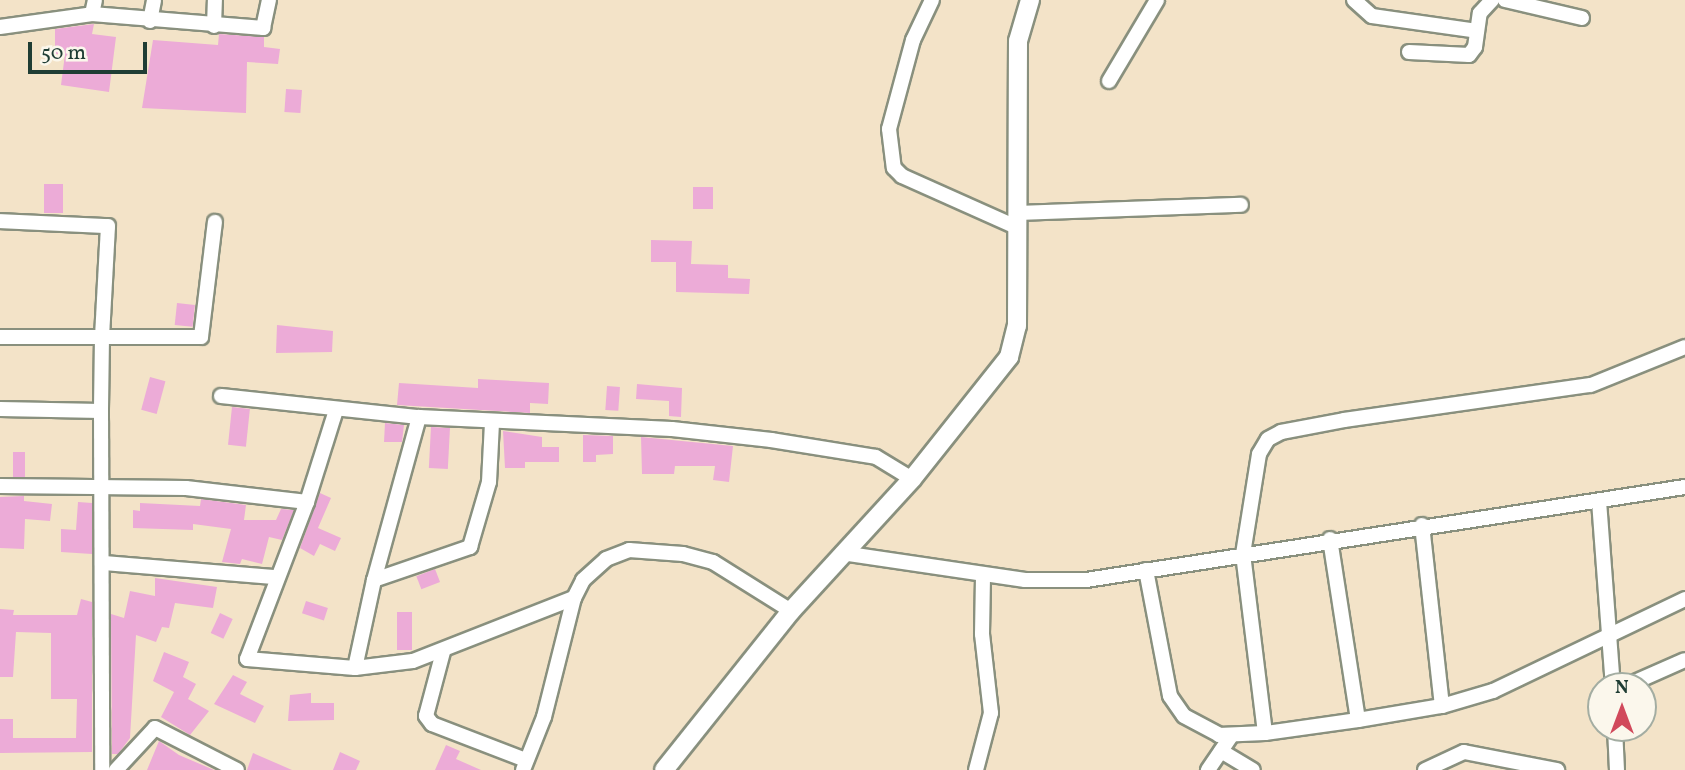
<!DOCTYPE html>
<html>
<head>
<meta charset="utf-8">
<style>
  body { margin:0 }
  #map { position:relative; width:1685px; height:770px; overflow:hidden; background:#f3e3c8; font-family:Vollkorn,serif }
  div>[style] { position:absolute }
  .building>* { inset:0; background:#ecabd7; transform-origin:0 0 }
  .roads { filter:drop-shadow(2px 0 #89907e) drop-shadow(-2px 0 #89907e) drop-shadow(0 2px #89907e) drop-shadow(0 -2px #89907e) }
  .minor>* { height:14px; margin:-7px; padding:0 7px; transform-origin:7px; border-radius:7px; background:#fff }
  .tertiary>* { height:18px; margin:-9px; padding:0 9px; transform-origin:9px; border-radius:9px; background:#fff }
  span { translate:-50% -50%; white-space:nowrap; text-align:center; line-height:1.15; -webkit-text-stroke:5px #fbf7ec; paint-order:stroke }
  .north { position:absolute; left:1587px; top:672px; width:70px; height:70px; box-sizing:border-box; background:#fbf7ec; border:2px solid #a3ada2; border-radius:50%; rotate:0deg; font-size:19px; font-weight:700; line-height:28px; text-align:center; color:#1f3d34 }
  .north::after { content:''; display:block; margin:auto; width:24px; height:32px; background:#d1495b; clip-path:polygon(50% 0,100% 100%,50% 72%,0 100%) }
  .scale { position:absolute; left:28px; top:42px; width:119px; height:32px; box-sizing:border-box; border:4px solid #1f3d34; border-top:0; padding-left:9px; font-size:21px; line-height:24px; white-space:nowrap; color:#1f3d34; -webkit-text-stroke:5px #fbf7ec; paint-order:stroke }
</style>
</head>
<body>
<div id="map">
  <div class="building">
    <div style="clip-path:polygon(94px 24px,92px 34px,116px 37px,109px 92px,61px 85px,65px 54px,55px 54px,55px 29px)"></div>
    <div style="clip-path:polygon(219px 34px,264px 37px,264px 47px,280px 49px,278px 64px,247px 62px,246px 113px,142px 108px,153px 40px,218px 45px)"></div>
    <div style="left:286px;top:89px;width:16px;height:23px;rotate:4deg"></div>
    <div style="left:44px;top:184px;width:19px;height:29px"></div>
    <div style="left:693px;top:187px;width:20px;height:22px"></div>
    <div style="clip-path:polygon(651px 240px,692px 241px,691px 264px,728px 265px,728px 278px,750px 279px,749px 294px,676px 292px,676px 262px,651px 262px)"></div>
    <div style="left:177px;top:303px;width:18px;height:22px;rotate:6deg"></div>
    <div style="clip-path:polygon(277px 325px,333px 331px,332px 352px,276px 353px)"></div>
    <div style="left:150px;top:377px;width:16px;height:34px;rotate:15deg"></div>
    <div style="clip-path:polygon(478px 379px,549px 383px,548px 404px,530px 403px,530px 413px,397px 405px,399px 383px,478px 388px)"></div>
    <div style="clip-path:polygon(637px 384px,682px 388px,681px 417px,669px 416px,669px 401px,636px 399px)"></div>
    <div style="left:607px;top:386px;width:13px;height:24px;rotate:4deg"></div>
    <div style="left:232px;top:407px;width:18px;height:38px;rotate:6deg"></div>
    <div style="clip-path:polygon(385px 423px,404px 425px,402px 442px,384px 442px)"></div>
    <div style="left:431px;top:427px;width:19px;height:41px;rotate:3deg"></div>
    <div style="clip-path:polygon(503px 431px,542px 437px,542px 447px,559px 447px,559px 462px,525px 462px,525px 468px,505px 468px)"></div>
    <div style="clip-path:polygon(583px 435px,613px 436px,613px 454px,596px 455px,596px 462px,583px 462px)"></div>
    <div style="clip-path:polygon(641px 437px,733px 446px,729px 482px,713px 480px,715px 466px,675px 466px,674px 474px,642px 474px)"></div>
    <div style="left:13px;top:452px;width:12px;height:25px"></div>
    <div style="clip-path:polygon(320px 493px,331px 498px,318px 528px,341px 538px,335px 551px,320px 544px,314px 556px,300px 548px)"></div>
    <div style="clip-path:polygon(24px 496px,24px 501px,52px 504px,50px 521px,25px 519px,24px 549px,0 548px,0 497px)"></div>
    <div style="clip-path:polygon(201px 499px,246px 505px,244px 520px,276px 520px,281px 509px,294px 510px,282px 540px,269px 537px,262px 564px,242px 559px,240px 564px,222px 562px,231px 529px,193px 524px,193px 530px,133px 528px,133px 510px,140px 511px,140px 503px,200px 506px)"></div>
    <div style="clip-path:polygon(78px 502px,92px 503px,92px 554px,61px 552px,61px 529px,76px 530px)"></div>
    <div style="left:435px;top:569px;width:14px;height:20px;rotate:69deg"></div>
    <div style="clip-path:polygon(155px 578px,217px 587px,213px 608px,175px 603px,169px 628px,162px 627px,156px 642px,136px 635px,130px 738px,118px 754px,112px 754px,111px 614px,124px 618px,130px 591px,155px 596px)"></div>
    <div style="clip-path:polygon(81px 599px,92px 602px,92px 752px,0 753px,0 719px,13px 719px,13px 738px,76px 738px,77px 699px,51px 699px,51px 633px,16px 632px,13px 677px,0 677px,0 609px,14px 610px,13px 615px,77px 615px)"></div>
    <div style="left:306px;top:601px;width:23px;height:13px;rotate:18deg"></div>
    <div style="left:397px;top:612px;width:15px;height:38px"></div>
    <div style="left:220px;top:613px;width:14px;height:22px;rotate:25deg"></div>
    <div style="clip-path:polygon(164px 652px,189px 662px,183px 677px,196px 684px,188px 699px,209px 711px,190px 735px,161px 717px,174px 692px,153px 681px)"></div>
    <div style="clip-path:polygon(233px 675px,247px 682px,240px 694px,264px 706px,255px 723px,214px 704px)"></div>
    <div style="clip-path:polygon(311px 693px,311px 703px,334px 703px,334px 720px,288px 721px,290px 695px)"></div>
    <div style="clip-path:polygon(159px 741px,179px 755px,214px 770px,147px 770px)"></div>
    <div style="clip-path:polygon(446px 745px,460px 751px,456px 759px,481px 770px,435px 770px)"></div>
    <div style="clip-path:polygon(340px 752px,360px 761px,356px 770px,333px 770px)"></div>
    <div style="clip-path:polygon(253px 753px,292px 770px,247px 770px)"></div>
  </div>
  <div class="roads">
    <div class="minor">
      <div style="left:932px;top:0;width:44px;rotate:115.4deg"></div>
      <div style="left:913px;top:40px;width:92px;rotate:105.1deg"></div>
      <div style="left:889px;top:129px;width:39px;rotate:83deg"></div>
      <div style="left:894px;top:168px;width:11px;rotate:45deg"></div>
      <div style="left:902px;top:176px;width:127px;rotate:24.1deg"></div>
      <div style="left:1354px;top:0;width:24px;rotate:42deg"></div>
      <div style="left:1372px;top:16px;width:106px;rotate:8.1deg"></div>
      <div style="left:1505px;top:0;width:79px;rotate:13.2deg"></div>
      <div style="left:92px;top:14px;width:14px;rotate:-78deg"></div>
      <div style="left:150px;top:21px;width:21px;rotate:-79deg"></div>
      <div style="left:214px;top:26px;width:26px;rotate:-88deg"></div>
      <div style="left:0;top:27px;width:93px;rotate:-8deg"></div>
      <div style="left:92px;top:14px;width:172px;rotate:4.7deg"></div>
      <div style="left:263px;top:28px;width:29px;rotate:-78deg"></div>
      <div style="left:1409px;top:52px;width:60px;rotate:2.9deg"></div>
      <div style="left:1469px;top:55px;width:10px;rotate:-53deg"></div>
      <div style="left:1475px;top:47px;width:34px;rotate:-82deg"></div>
      <div style="left:1480px;top:13px;width:18px;rotate:-47deg"></div>
      <div style="left:1109px;top:81px;width:94px;rotate:-59.3deg"></div>
      <div style="left:1018px;top:213px;width:223px;rotate:-2.1deg"></div>
      <div style="left:0;top:221px;width:108px;rotate:2.7deg"></div>
      <div style="left:108px;top:226px;width:111px;rotate:93.1deg"></div>
      <div style="left:102px;top:337px;width:99px"></div>
      <div style="left:201px;top:337px;width:116px;rotate:-83.1deg"></div>
      <div style="left:0;top:337px;width:102px"></div>
      <div style="left:102px;top:337px;width:74px;rotate:90.8deg"></div>
      <div style="left:101px;top:411px;width:101px;rotate:-178.9deg"></div>
      <div style="left:221px;top:396px;width:199px;rotate:6.1deg"></div>
      <div style="left:419px;top:417px;width:169px;rotate:105.4deg"></div>
      <div style="left:101px;top:411px;width:359px;rotate:89.8deg"></div>
      <div style="left:419px;top:417px;width:253px;rotate:2.7deg"></div>
      <div style="left:672px;top:429px;width:100px;rotate:6.3deg"></div>
      <div style="left:771px;top:440px;width:106px;rotate:9.2deg"></div>
      <div style="left:876px;top:457px;width:42px;rotate:31.4deg"></div>
      <div style="left:0;top:486px;width:186px;rotate:0.6deg"></div>
      <div style="left:186px;top:488px;width:122px;rotate:6.6deg"></div>
      <div style="left:307px;top:502px;width:168px;rotate:110.9deg"></div>
      <div style="left:247px;top:659px;width:108px;rotate:4.8deg"></div>
      <div style="left:355px;top:668px;width:58px;rotate:-6.9deg"></div>
      <div style="left:413px;top:661px;width:173px;rotate:-21.4deg"></div>
      <div style="left:574px;top:598px;width:20px;rotate:-63deg"></div>
      <div style="left:583px;top:580px;width:31px;rotate:-42deg"></div>
      <div style="left:606px;top:559px;width:25px;rotate:-21deg"></div>
      <div style="left:629px;top:550px;width:54px;rotate:4.2deg"></div>
      <div style="left:683px;top:554px;width:31px;rotate:15deg"></div>
      <div style="left:713px;top:562px;width:92px;rotate:32.1deg"></div>
      <div style="left:1599px;top:501px;width:186px;rotate:85.7deg"></div>
      <div style="left:307px;top:502px;width:96px;rotate:-72.5deg"></div>
      <div style="left:1422px;top:525px;width:182px;rotate:83.7deg"></div>
      <div style="left:1330px;top:539px;width:183px;rotate:81.2deg"></div>
      <div style="left:1358px;top:720px;width:85px;rotate:-9.5deg"></div>
      <div style="left:1442px;top:706px;width:53px;rotate:-16.4deg"></div>
      <div style="left:1493px;top:691px;width:213px;rotate:-25.6deg"></div>
      <div style="left:842px;top:553px;width:185px;rotate:8.4deg"></div>
      <div style="left:1025px;top:580px;width:61px"></div>
      <div style="left:1086px;top:580px;width:606px;rotate:-8.83deg"></div>
      <div style="left:104px;top:563px;width:173px;rotate:4.7deg"></div>
      <div style="left:1146px;top:570px;width:128px;rotate:79.2deg"></div>
      <div style="left:1170px;top:696px;width:24px;rotate:55deg"></div>
      <div style="left:1184px;top:716px;width:40px;rotate:28deg"></div>
      <div style="left:1219px;top:735px;width:46px;rotate:-2.5deg"></div>
      <div style="left:443px;top:652px;width:66px;rotate:104.9deg"></div>
      <div style="left:426px;top:716px;width:10px;rotate:53deg"></div>
      <div style="left:432px;top:724px;width:101px;rotate:21deg"></div>
      <div style="left:355px;top:668px;width:90px;rotate:-77.8deg"></div>
      <div style="left:374px;top:580px;width:102px;rotate:-19deg"></div>
      <div style="left:470px;top:547px;width:68px;rotate:-73.7deg"></div>
      <div style="left:489px;top:482px;width:59px;rotate:-87.1deg"></div>
      <div style="left:1626px;top:686px;width:64px;rotate:-23.8deg"></div>
      <div style="left:1358px;top:720px;width:94px;rotate:172deg"></div>
      <div style="left:1265px;top:733px;width:180px;rotate:-97deg"></div>
      <div style="left:1243px;top:554px;width:101px;rotate:-80.9deg"></div>
      <div style="left:1259px;top:454px;width:17px;rotate:-59deg"></div>
      <div style="left:1268px;top:439px;width:15px;rotate:-28deg"></div>
      <div style="left:1281px;top:432px;width:64px;rotate:-10.8deg"></div>
      <div style="left:1344px;top:420px;width:249px;rotate:-8.1deg"></div>
      <div style="left:1591px;top:385px;width:101px;rotate:-22deg"></div>
      <div style="left:1615px;top:728px;width:42px;rotate:87.3deg"></div>
      <div style="left:1221px;top:751px;width:37px;rotate:31deg"></div>
      <div style="left:116px;top:770px;width:57px;rotate:-47.1deg"></div>
      <div style="left:155px;top:728px;width:92px;rotate:27.1deg"></div>
      <div style="left:523px;top:770px;width:57px;rotate:-68.4deg"></div>
      <div style="left:544px;top:717px;width:123px;rotate:-75.9deg"></div>
      <div style="left:976px;top:770px;width:59px;rotate:-75.3deg"></div>
      <div style="left:991px;top:713px;width:80px;rotate:-96.5deg"></div>
      <div style="left:982px;top:634px;width:59px;rotate:-89deg"></div>
      <div style="left:1208px;top:770px;width:41px;rotate:-55.9deg"></div>
      <div style="left:1425px;top:770px;width:43px;rotate:-24.8deg"></div>
      <div style="left:1464px;top:752px;width:95px;rotate:11deg"></div>
    </div>
    <div class="tertiary">
      <div style="left:664px;top:770px;width:203px;rotate:-51.4deg"></div>
      <div style="left:791px;top:611px;width:179px;rotate:-47.5deg"></div>
      <div style="left:912px;top:479px;width:156px;rotate:-51.5deg"></div>
      <div style="left:1009px;top:357px;width:32px;rotate:-76deg"></div>
      <div style="left:1017px;top:326px;width:285px;rotate:-89.8deg"></div>
      <div style="left:1018px;top:41px;width:43px;rotate:-73.7deg"></div>
    </div>
  </div>
  <div class="north">N</div>
  <div class="scale">50 m</div>
</div>
</body>
</html>
